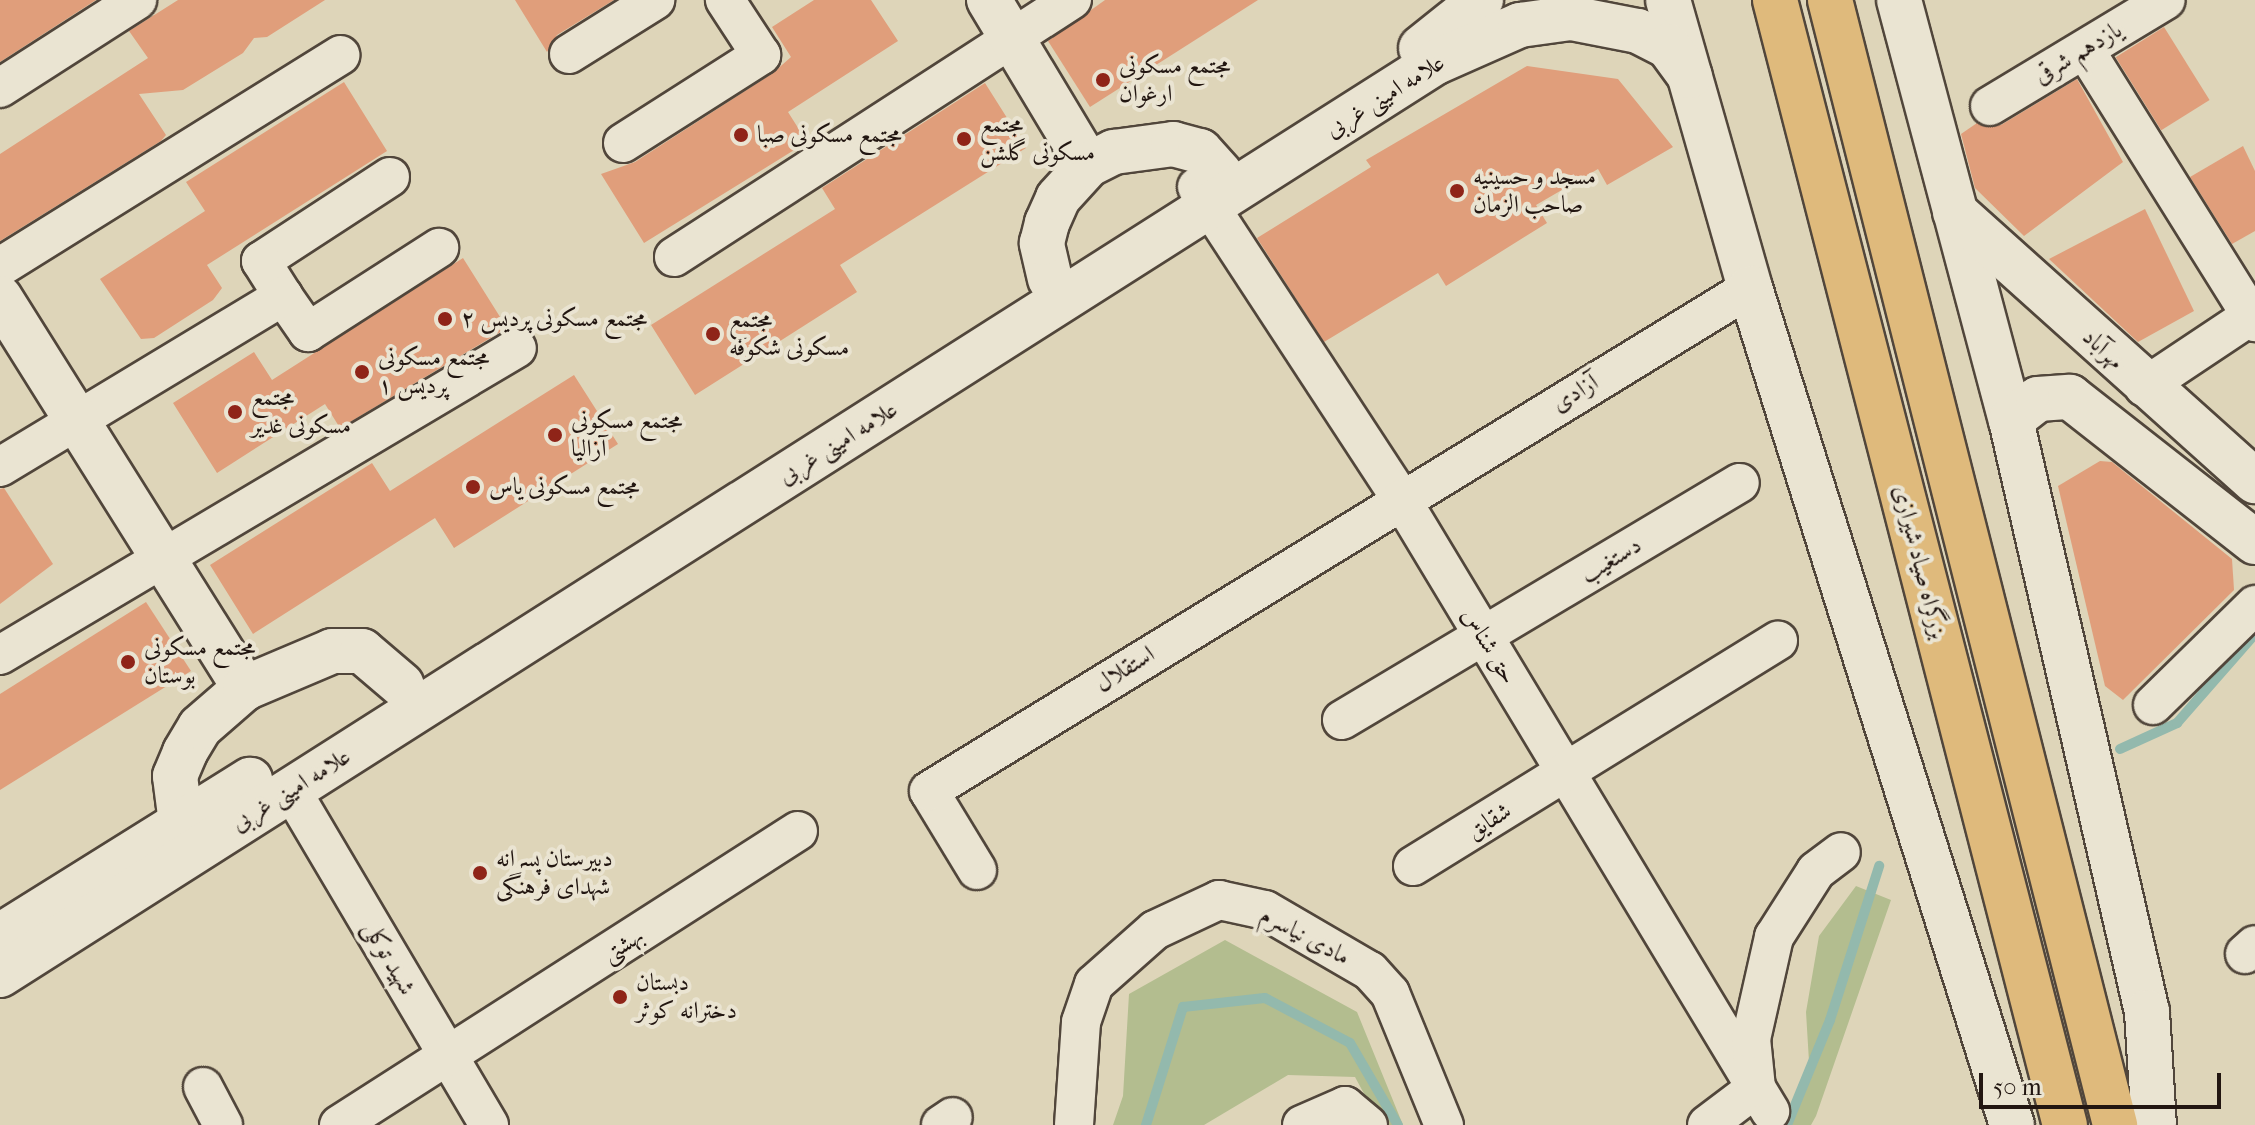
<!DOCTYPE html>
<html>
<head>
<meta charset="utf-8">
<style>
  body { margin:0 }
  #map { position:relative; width:2255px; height:1125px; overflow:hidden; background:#ded5b9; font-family:"IM FELL French Canon",Amiri,serif }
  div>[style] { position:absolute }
  .green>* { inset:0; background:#b3bd8f }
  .stream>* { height:10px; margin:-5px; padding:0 5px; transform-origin:5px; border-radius:5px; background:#93b9ad }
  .building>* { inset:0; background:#e09e7b; transform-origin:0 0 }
  .roads { filter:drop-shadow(2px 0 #51463b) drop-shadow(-2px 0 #51463b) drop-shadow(0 2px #51463b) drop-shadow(0 -2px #51463b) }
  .street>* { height:38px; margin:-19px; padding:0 19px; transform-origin:19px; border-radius:19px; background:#eae4d2 }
  .secondary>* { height:44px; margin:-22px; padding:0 22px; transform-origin:22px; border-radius:22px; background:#eae4d2 }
  .highway>* { height:44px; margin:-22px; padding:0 22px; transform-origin:22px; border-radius:22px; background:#dfba7c }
  .dots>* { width:22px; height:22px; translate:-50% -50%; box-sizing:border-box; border:4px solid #eae4d2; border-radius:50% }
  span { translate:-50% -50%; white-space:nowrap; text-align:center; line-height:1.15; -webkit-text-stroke:8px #eae4d2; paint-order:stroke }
  .street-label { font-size:24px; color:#221611 }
  .poi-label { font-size:24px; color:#221611 }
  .left { translate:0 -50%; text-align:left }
  .scale { position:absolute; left:1979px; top:1073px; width:242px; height:36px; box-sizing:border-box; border:4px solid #221611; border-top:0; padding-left:10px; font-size:24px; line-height:28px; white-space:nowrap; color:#221611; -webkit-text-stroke:6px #eae4d2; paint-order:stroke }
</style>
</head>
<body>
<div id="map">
  <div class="green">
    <div style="clip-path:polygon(1856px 886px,1891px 900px,1816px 1116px,1811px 1125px,1779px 1125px,1810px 1078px,1806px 1012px,1819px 936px)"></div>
    <div style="clip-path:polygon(1225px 940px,1357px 1012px,1403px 1125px,1381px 1125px,1355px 1077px,1288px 1075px,1204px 1125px,1113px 1125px,1123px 1096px,1129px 994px)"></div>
  </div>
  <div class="stream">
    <div style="left:2120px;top:749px;width:63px;rotate:-24.5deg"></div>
    <div style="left:2177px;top:723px;width:118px;rotate:-48.8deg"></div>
    <div style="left:1146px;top:1125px;width:124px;rotate:-72.6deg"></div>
    <div style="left:1183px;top:1007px;width:82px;rotate:-6.3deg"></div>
    <div style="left:1265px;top:998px;width:96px;rotate:27.9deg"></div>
    <div style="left:1350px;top:1043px;width:95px;rotate:59.7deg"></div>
    <div style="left:1787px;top:1125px;width:113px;rotate:-67.7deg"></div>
    <div style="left:1830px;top:1020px;width:162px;rotate:-72.3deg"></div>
  </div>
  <div class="building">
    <div style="clip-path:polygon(0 0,96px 0,0 62px)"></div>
    <div style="clip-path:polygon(178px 0,325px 0,267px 37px,254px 38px,243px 53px,183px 90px,139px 94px,166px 135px,161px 141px,0 241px,0 154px,148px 58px,129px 31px)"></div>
    <div style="clip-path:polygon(515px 0,614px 0,557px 35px,547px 52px)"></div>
    <div style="clip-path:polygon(814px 0,871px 0,898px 41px,788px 112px,807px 142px,644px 243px,601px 174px,635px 162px,773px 73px,791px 57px,772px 27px)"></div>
    <div style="clip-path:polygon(1105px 0,1258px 0,1090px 107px,1048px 41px)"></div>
    <div style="left:2164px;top:27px;width:86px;height:57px;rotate:58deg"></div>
    <div style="clip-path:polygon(1527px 66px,1618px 79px,1673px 147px,1607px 185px,1598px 169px,1536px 205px,1547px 223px,1446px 286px,1438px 273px,1324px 342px,1257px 238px,1371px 167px,1366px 160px)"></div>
    <div style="clip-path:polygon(2077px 79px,2123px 162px,2024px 236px,1975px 188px,1961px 134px,1977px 123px,2001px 125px)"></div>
    <div style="clip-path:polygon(344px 82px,387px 151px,207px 265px,222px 288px,213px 300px,154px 338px,141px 339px,100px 279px,205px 211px,186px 182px)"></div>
    <div style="clip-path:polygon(985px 83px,1026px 148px,840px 265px,857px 292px,695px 395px,651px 325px,835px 209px,822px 188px)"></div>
    <div style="clip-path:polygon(2243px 146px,2255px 171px,2255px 231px,2232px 244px,2190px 177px)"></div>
    <div style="clip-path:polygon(2145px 209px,2194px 311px,2138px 342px,2049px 259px)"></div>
    <div style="clip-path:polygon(463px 258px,507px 328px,340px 428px,325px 404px,217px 473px,173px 403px,254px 352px,272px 380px)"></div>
    <div style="clip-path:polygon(574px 375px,618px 444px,454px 548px,435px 518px,253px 634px,210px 565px,372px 463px,390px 491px)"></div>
    <div style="clip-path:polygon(2100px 461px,2112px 462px,2232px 559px,2234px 590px,2123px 700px,2105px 686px,2058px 486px)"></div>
    <div style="clip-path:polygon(4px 488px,53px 564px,0 604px,0 489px)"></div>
    <div style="clip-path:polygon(146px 602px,191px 671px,0 790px,0 694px)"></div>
  </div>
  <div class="roads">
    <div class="street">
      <div style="left:2085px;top:50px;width:321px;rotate:58deg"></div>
      <div style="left:569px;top:54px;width:102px;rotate:-32.1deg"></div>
      <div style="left:0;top:88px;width:163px;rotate:-32.7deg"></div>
      <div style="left:1990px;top:106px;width:205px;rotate:-31.1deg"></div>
      <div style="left:623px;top:143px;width:164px;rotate:-32.5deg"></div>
      <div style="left:761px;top:55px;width:66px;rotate:-123.2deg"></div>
      <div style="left:390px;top:177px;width:154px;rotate:146.9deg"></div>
      <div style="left:261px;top:261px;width:41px;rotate:57.8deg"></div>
      <div style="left:283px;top:296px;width:44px;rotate:55.2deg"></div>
      <div style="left:308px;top:332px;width:156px;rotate:-32.7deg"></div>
      <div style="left:1197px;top:187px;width:373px;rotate:56.8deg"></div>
      <div style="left:1401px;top:499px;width:715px;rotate:58.91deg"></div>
      <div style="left:674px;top:257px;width:474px;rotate:-32.9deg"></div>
      <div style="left:0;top:267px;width:401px;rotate:-31.9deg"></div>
      <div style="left:2144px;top:387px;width:133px;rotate:-33.7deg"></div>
      <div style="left:0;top:467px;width:331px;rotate:-31.1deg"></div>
      <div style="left:0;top:655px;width:601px;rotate:-30.7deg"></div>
      <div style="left:2153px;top:705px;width:143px;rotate:-44.4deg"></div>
      <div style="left:1342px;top:720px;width:463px;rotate:-30.8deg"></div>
      <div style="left:291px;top:790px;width:389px;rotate:59.4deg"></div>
      <div style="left:1413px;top:866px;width:429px;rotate:-31.7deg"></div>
      <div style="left:977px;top:870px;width:92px;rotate:-121.3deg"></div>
      <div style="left:929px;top:791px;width:963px;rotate:-31.49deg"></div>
      <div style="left:2245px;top:954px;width:13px;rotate:-42deg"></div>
      <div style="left:203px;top:1087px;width:43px;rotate:62.2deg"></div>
      <div style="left:339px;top:1125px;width:545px;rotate:-32.64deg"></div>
      <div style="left:941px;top:1125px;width:14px;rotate:-34deg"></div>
      <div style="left:1074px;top:1125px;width:103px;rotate:-86.1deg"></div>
      <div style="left:1081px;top:1022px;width:40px;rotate:-71.1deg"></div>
      <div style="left:1094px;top:984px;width:81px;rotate:-41.5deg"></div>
      <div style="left:1155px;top:930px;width:71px;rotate:-25.1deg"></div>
      <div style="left:1219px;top:900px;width:47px;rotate:12.3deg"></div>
      <div style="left:1265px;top:910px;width:121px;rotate:30.2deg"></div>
      <div style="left:1370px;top:971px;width:30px;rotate:48deg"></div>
      <div style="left:1390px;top:993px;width:143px;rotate:67.8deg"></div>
      <div style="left:1302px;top:1125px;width:47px;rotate:-23.8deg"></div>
      <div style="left:1345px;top:1106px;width:30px;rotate:40deg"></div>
      <div style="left:1707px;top:1125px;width:61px;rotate:-37.1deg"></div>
      <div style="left:1756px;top:1088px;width:49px;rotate:-95.8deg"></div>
      <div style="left:1751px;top:1039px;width:105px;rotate:-77.3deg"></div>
      <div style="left:1774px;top:937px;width:78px;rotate:-57.5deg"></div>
      <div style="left:1816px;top:871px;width:31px;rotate:-37deg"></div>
    </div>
    <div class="secondary">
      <div style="left:989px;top:0;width:192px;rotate:59deg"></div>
      <div style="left:1668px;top:0;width:299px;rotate:74.1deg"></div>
      <div style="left:1750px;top:288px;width:877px;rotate:72.62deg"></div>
      <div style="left:1899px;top:0;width:435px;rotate:75.1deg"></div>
      <div style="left:2011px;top:420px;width:607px;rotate:77.06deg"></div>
      <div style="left:2147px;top:1012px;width:113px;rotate:86.5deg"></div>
      <div style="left:1421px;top:48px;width:77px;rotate:-38.7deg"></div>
      <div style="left:1955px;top:212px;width:403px;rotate:41.9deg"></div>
      <div style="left:1050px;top:279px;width:37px;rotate:-103deg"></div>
      <div style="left:1042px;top:243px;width:21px;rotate:-76deg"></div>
      <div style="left:1047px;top:223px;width:27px;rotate:-66deg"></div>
      <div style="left:1058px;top:198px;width:45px;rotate:-47.7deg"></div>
      <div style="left:1088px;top:165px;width:29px;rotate:-27deg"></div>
      <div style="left:1114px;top:152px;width:60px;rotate:-7.7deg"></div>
      <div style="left:1173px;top:144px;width:28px;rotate:15deg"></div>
      <div style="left:1200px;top:151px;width:30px;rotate:48deg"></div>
      <div style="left:0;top:298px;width:461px;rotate:57.9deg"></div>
      <div style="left:2011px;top:420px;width:34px;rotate:-38deg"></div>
      <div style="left:2038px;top:399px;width:32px;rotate:-4deg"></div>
      <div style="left:2070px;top:397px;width:235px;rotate:38.1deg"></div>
      <div style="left:181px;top:823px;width:47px;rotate:-97.3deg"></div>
      <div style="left:175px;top:776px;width:26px;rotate:-67deg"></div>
      <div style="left:185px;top:752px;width:29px;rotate:-59deg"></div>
      <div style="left:200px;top:727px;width:60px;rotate:-40.9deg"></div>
      <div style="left:245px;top:688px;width:95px;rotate:-23deg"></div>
      <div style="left:332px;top:651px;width:30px"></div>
      <div style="left:362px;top:651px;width:52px;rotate:40.4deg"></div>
      <div style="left:0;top:936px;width:295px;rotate:-32deg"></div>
      <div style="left:0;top:975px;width:1702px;rotate:-32.45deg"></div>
      <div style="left:1436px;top:62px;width:92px;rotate:-23.8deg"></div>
      <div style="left:1520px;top:25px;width:51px;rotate:-7.8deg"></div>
      <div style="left:1571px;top:18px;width:68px;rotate:11deg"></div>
      <div style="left:1638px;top:31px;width:34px;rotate:27deg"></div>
      <div style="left:1668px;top:46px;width:37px;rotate:54deg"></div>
    </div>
    <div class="highway">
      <div style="left:1775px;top:0;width:1162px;rotate:75.55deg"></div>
      <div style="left:1830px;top:0;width:1161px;rotate:75.78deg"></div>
    </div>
  </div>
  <div class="dots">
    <div style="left:1103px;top:80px;background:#8f2418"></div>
    <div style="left:741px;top:135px;background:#8f2418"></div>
    <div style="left:964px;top:139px;background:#8f2418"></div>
    <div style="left:1457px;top:191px;background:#8f2418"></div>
    <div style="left:445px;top:319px;background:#8f2418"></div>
    <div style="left:713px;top:334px;background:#8f2418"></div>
    <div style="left:362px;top:372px;background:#8f2418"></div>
    <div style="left:235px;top:412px;background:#8f2418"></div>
    <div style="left:555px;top:435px;background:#8f2418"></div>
    <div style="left:473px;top:487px;background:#8f2418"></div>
    <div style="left:128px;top:662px;background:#8f2418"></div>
    <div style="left:480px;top:873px;background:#8f2418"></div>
    <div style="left:620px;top:997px;background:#8f2418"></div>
  </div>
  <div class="street-label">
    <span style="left:2078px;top:53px;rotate:-31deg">یازدهم شرقی</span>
    <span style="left:1385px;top:96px;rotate:-32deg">علامه امینی غربی</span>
    <span style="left:2103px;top:349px;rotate:43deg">مهرآباد</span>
    <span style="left:1575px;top:393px;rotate:-31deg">آزادی</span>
    <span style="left:838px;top:443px;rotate:-32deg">علامه امینی غربی</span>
    <span style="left:1611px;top:560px;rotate:-31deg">دستغیب</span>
    <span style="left:1920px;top:562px;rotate:76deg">بزرگراه صیاد شیرازی</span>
    <span style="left:1489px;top:646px;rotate:59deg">حق شناس</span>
    <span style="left:1125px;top:669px;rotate:-32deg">استقلال</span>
    <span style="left:291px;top:790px;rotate:-32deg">علامه امینی غربی</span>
    <span style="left:1489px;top:821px;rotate:-31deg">شقایق</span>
    <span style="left:1305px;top:936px;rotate:28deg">مادی نیاسرم</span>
    <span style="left:623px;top:945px;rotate:-33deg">بهشتی</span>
    <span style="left:389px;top:958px;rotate:60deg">شهید توکلی</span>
  </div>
  <div class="poi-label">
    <span class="left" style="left:1119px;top:80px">مجتمع مسکونی<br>ارغوان</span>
    <span class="left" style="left:980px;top:139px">مجتمع<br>مسکونی گلشن</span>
    <span class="left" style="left:757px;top:135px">مجتمع مسکونی صبا</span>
    <span class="left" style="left:1473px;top:191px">مسجد و حسینیه<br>صاحب الزمان</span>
    <span class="left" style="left:461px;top:319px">مجتمع مسکونی پردیس ۲</span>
    <span class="left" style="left:729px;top:334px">مجتمع<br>مسکونی شکوفه</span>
    <span class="left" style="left:378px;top:372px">مجتمع مسکونی<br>پردیس ۱</span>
    <span class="left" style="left:251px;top:412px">مجتمع<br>مسکونی غدیر</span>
    <span class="left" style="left:571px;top:435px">مجتمع مسکونی<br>آزالیا</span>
    <span class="left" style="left:489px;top:487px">مجتمع مسکونی یاس</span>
    <span class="left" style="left:144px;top:662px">مجتمع مسکونی<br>بوستان</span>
    <span class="left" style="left:496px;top:873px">دبیرستان پسرانه<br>شهدای فرهنگی</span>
    <span class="left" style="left:636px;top:997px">دبستان<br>دخترانه کوثر</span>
  </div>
  <div class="scale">50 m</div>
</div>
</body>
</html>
